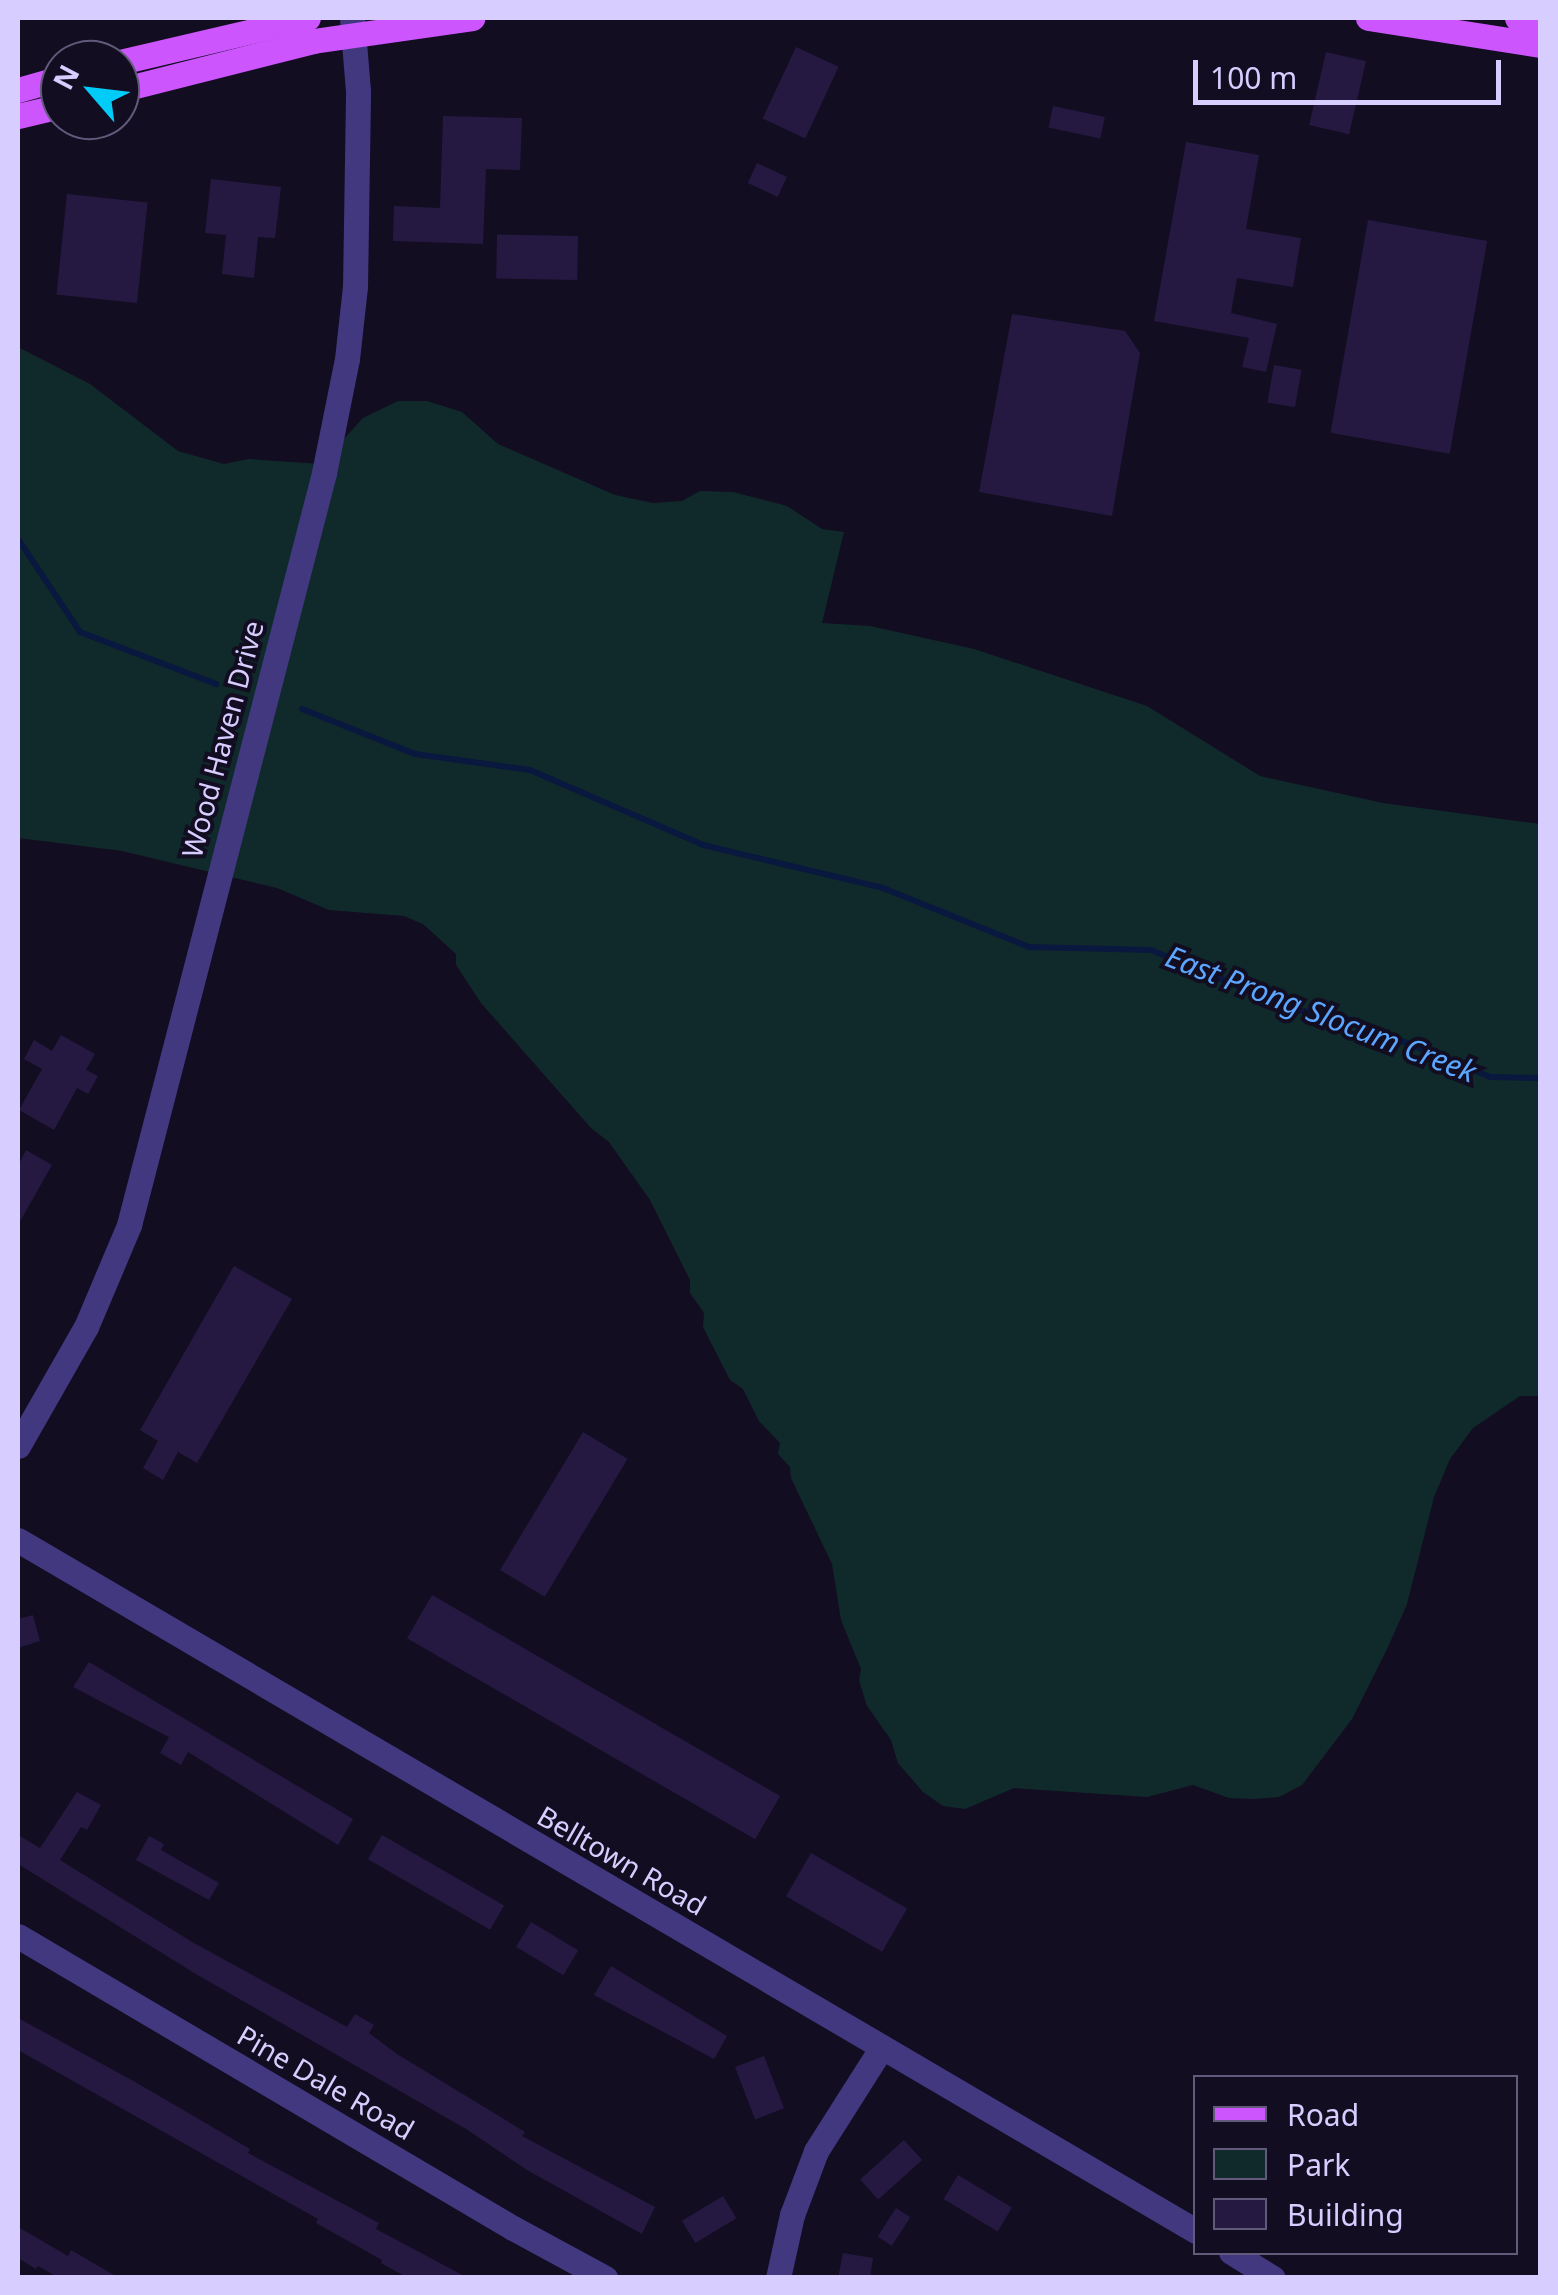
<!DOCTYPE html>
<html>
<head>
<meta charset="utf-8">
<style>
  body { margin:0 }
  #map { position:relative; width:1558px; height:2295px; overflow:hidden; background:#120d21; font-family:"Noto Sans",sans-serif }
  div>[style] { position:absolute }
  .green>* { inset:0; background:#102a2b }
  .stream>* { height:6px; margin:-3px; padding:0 3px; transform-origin:3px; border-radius:3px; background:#09183e }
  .building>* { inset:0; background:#251942; transform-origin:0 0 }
  .minor>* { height:25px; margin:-12.5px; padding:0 12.5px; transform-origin:12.5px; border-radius:12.5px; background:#413880 }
  .major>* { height:25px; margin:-12.5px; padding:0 12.5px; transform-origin:12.5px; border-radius:12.5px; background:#cc55fe }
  span { translate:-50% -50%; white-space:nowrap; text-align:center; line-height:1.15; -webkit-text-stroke:8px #120d21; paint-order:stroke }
  .street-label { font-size:28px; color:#d7cdff }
  .water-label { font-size:30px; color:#5ca6fe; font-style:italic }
  .frame { position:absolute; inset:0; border:20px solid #d7cdff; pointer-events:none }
  .legend { position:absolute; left:1193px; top:2075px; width:325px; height:180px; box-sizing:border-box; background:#120d21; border:2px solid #615a7a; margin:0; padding:12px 18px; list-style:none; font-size:30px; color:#d7cdff }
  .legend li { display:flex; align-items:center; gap:20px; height:50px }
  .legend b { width:50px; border:2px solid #615a7a }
  .north { position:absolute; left:40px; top:40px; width:100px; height:100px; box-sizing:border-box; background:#120d21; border:2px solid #615a7a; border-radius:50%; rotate:298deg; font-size:28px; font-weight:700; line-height:40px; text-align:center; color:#d7cdff }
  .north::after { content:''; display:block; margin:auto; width:35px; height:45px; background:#01cbf7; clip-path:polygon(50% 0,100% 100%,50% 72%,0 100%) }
  .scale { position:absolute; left:1193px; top:60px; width:308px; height:45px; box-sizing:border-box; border:5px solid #d7cdff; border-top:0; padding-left:12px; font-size:30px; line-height:35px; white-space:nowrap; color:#d7cdff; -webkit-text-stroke:8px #120d21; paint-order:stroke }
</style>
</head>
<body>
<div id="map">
  <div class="green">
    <div style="clip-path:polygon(18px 347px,90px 384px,178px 451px,224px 464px,248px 459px,321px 464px,363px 418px,398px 401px,427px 401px,462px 412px,498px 444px,615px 495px,653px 503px,682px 501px,700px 491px,733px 492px,787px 506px,822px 529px,844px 532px,822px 623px,870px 626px,974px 649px,1147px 706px,1260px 776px,1383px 803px,1540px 824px,1540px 1396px,1520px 1396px,1473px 1428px,1450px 1459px,1434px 1497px,1407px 1604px,1388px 1647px,1352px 1719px,1302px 1785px,1279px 1797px,1252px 1799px,1229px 1798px,1193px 1785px,1147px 1797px,1014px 1788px,965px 1809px,943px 1806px,923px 1792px,898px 1763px,891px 1740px,867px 1706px,859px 1680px,861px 1669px,841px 1620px,832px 1564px,791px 1478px,790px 1467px,778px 1454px,780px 1443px,759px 1421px,743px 1389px,730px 1380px,703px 1327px,704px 1313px,690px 1293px,690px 1280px,650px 1200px,609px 1142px,591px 1128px,481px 1003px,456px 965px,456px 954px,423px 924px,404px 916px,329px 910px,277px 888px,122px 851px,18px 838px)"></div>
  </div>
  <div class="stream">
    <div style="left:18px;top:539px;width:112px;rotate:56.3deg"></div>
    <div style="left:80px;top:632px;width:146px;rotate:20.9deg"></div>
    <div style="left:302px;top:709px;width:122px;rotate:21.7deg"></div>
    <div style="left:415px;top:754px;width:116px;rotate:7.9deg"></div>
    <div style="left:530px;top:770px;width:189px;rotate:23.4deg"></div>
    <div style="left:703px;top:845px;width:185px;rotate:13.4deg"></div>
    <div style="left:883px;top:888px;width:157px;rotate:22deg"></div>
    <div style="left:1029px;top:947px;width:122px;rotate:1.4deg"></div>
    <div style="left:1151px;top:950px;width:157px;rotate:22.5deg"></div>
    <div style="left:1296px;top:1010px;width:50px;rotate:9.3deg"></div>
    <div style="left:1345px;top:1018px;width:157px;rotate:22.1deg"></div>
    <div style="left:1490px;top:1077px;width:50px;rotate:1.1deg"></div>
  </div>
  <div class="building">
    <div style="left:796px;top:47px;width:47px;height:79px;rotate:25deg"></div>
    <div style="left:1326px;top:52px;width:41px;height:75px;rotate:13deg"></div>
    <div style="left:1053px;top:106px;width:53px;height:22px;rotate:12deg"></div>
    <div style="clip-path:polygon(443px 116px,522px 118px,520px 170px,486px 169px,483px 244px,393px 241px,394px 206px,440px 208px)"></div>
    <div style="clip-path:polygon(1186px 142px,1259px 155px,1246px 229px,1301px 238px,1293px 287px,1237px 278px,1231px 313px,1277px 324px,1266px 372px,1242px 367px,1249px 338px,1154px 321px)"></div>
    <div style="left:757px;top:163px;width:33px;height:22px;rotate:25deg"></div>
    <div style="clip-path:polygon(211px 179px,281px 187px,275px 238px,258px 237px,254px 278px,222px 274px,226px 235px,205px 233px)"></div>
    <div style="left:67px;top:194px;width:81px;height:101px;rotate:6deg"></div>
    <div style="left:1368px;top:220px;width:121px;height:216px;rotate:10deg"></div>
    <div style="left:578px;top:236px;width:44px;height:81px;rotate:91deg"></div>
    <div style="clip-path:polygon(1012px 314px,1125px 331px,1140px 353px,1112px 516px,979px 492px)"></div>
    <div style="left:1274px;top:365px;width:28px;height:38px;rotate:10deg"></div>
    <div style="clip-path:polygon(61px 1035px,95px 1054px,86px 1070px,98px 1076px,88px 1094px,77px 1088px,54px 1130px,19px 1110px,42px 1069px,24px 1059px,34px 1040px,52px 1051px)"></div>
    <div style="clip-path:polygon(26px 1150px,52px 1165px,18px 1225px,18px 1166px)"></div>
    <div style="clip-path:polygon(234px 1266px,292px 1299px,197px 1463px,178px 1452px,163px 1480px,143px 1468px,158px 1441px,140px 1430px)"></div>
    <div style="left:583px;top:1432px;width:52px;height:161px;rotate:31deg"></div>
    <div style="left:432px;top:1595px;width:402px;height:50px;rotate:30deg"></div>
    <div style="clip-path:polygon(33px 1615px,40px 1641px,18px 1648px,18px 1619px)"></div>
    <div style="clip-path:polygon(89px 1662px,353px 1819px,338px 1845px,188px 1752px,181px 1765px,160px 1753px,169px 1737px,73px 1687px)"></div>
    <div style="clip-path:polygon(77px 1792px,101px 1805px,87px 1830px,81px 1827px,60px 1860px,192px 1942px,347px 2027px,355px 2014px,374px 2025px,369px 2033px,397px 2054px,525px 2132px,522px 2136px,655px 2207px,642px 2234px,527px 2170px,466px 2129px,196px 1974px,18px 1864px,18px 1835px,40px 1848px)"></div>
    <div style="left:382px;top:1835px;width:141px;height:28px;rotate:30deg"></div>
    <div style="clip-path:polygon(149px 1836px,164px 1844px,161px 1850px,219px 1883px,209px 1900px,136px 1860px)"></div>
    <div style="left:811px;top:1853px;width:111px;height:50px;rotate:30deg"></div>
    <div style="left:531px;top:1922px;width:55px;height:29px;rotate:31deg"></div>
    <div style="clip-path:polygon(611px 1966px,727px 2036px,714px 2059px,594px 1995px)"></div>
    <div style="clip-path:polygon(18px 2018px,137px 2083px,250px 2149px,248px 2153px,379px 2223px,376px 2229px,468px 2278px,408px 2278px,381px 2263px,382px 2260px,316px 2223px,318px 2219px,18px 2050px)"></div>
    <div style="left:764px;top:2056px;width:56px;height:31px;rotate:69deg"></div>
    <div style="left:904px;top:2140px;width:27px;height:59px;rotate:48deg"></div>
    <div style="left:958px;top:2175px;width:63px;height:28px;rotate:31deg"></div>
    <div style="left:723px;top:2196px;width:26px;height:48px;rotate:59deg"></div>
    <div style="left:896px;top:2208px;width:17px;height:34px;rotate:33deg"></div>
    <div style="clip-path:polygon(18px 2227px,68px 2256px,71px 2250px,119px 2278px,59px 2278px,38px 2266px,36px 2269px,18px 2258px)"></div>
    <div style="clip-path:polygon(843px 2253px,873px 2258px,870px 2278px,838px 2278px)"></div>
  </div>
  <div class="minor">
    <div style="left:18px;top:1446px;width:137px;rotate:-60.3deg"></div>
    <div style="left:86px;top:1327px;width:111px;rotate:-67.1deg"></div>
    <div style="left:129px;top:1225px;width:777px;rotate:-75.46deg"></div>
    <div style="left:324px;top:473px;width:116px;rotate:-78.6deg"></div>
    <div style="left:347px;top:359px;width:72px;rotate:-83.7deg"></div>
    <div style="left:355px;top:287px;width:196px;rotate:-89.1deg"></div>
    <div style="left:358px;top:91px;width:73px;rotate:-94.7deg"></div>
    <div style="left:18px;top:1540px;width:1366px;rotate:30.4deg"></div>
    <div style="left:18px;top:1936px;width:575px;rotate:30.54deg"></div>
    <div style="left:513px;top:2228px;width:105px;rotate:28.5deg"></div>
    <div style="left:1231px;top:2252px;width:49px;rotate:31.8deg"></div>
    <div style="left:778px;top:2278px;width:65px;rotate:-77.5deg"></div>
    <div style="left:792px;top:2215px;width:68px;rotate:-69.4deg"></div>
    <div style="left:816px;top:2151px;width:123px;rotate:-57.6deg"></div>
  </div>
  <div class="major">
    <div style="left:1368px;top:18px;width:174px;rotate:8.9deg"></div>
    <div style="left:1517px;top:18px;width:23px;rotate:10deg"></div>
    <div style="left:120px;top:62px;width:193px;rotate:-13.2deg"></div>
    <div style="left:18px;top:90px;width:44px;rotate:-15.9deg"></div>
    <div style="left:120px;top:90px;width:199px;rotate:-14.2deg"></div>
    <div style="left:313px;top:41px;width:161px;rotate:-8.2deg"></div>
    <div style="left:18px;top:116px;width:43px;rotate:-13.4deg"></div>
  </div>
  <div class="street-label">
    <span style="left:222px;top:739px;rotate:-75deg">Wood Haven Drive</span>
    <span style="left:622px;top:1860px;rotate:30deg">Belltown Road</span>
    <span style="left:326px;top:2082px;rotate:30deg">Pine Dale Road</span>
  </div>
  <div class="water-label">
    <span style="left:1321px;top:1014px;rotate:21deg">East Prong Slocum Creek</span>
  </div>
  <div class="frame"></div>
  <ul class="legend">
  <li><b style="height:12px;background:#cc55fe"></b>Road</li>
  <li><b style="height:28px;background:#102a2b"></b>Park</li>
  <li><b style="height:28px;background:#251942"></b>Building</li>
  </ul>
  <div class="north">N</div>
  <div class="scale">100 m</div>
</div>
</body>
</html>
